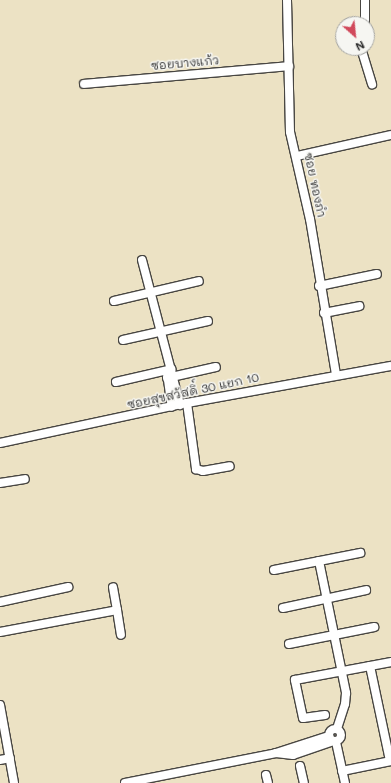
<!DOCTYPE html>
<html>
<head>
<meta charset="utf-8">
<style>
  body { margin:0 }
  #map { position:relative; width:391px; height:783px; overflow:hidden; background:#ece2c4; font-family:Mali,"Playpen Sans Thai",sans-serif }
  div>[style] { position:absolute }
  .roads { filter:drop-shadow(1px 0 #484642) drop-shadow(-1px 0 #484642) drop-shadow(0 1px #484642) drop-shadow(0 -1px #484642) }
  .minor>* { height:8px; margin:-4px; padding:0 4px; transform-origin:4px; border-radius:4px; background:#fff }
  .minor>.ring { margin:-4px; padding:0; box-sizing:content-box; background:none; border:8px solid #fff; border-radius:50% }
  span { translate:-50% -50%; white-space:nowrap; text-align:center; line-height:1.15; -webkit-text-stroke:3px #f6f6f2; paint-order:stroke }
  .street-label { font-size:12px; color:#2b2b2b }
  .north { position:absolute; left:335px; top:16px; width:40px; height:40px; box-sizing:border-box; background:#f6f6f2; border:1px solid #a5a5a2; border-radius:50%; rotate:153deg; font-size:11px; font-weight:700; line-height:16px; text-align:center; color:#2b2b2b }
  .north::after { content:''; display:block; margin:auto; width:14px; height:18px; background:#d1495b; clip-path:polygon(50% 0,100% 100%,50% 72%,0 100%) }
</style>
</head>
<body>
<div id="map">
  <div class="roads">
    <div class="minor">
      <div style="left:287px;top:0;width:132px;rotate:88.7deg"></div>
      <div style="left:290px;top:132px;width:89px;rotate:77.1deg"></div>
      <div style="left:310px;top:219px;width:158px;rotate:80.5deg"></div>
      <div style="left:365px;top:24px;width:24px;rotate:-90deg"></div>
      <div style="left:361px;top:48px;width:38px;rotate:73deg"></div>
      <div style="left:84px;top:84px;width:206px;rotate:-5deg"></div>
      <div style="left:297px;top:156px;width:96px;rotate:-12.6deg"></div>
      <div style="left:142px;top:260px;width:150px;rotate:75.3deg"></div>
      <div style="left:319px;top:286px;width:59px;rotate:-11.7deg"></div>
      <div style="left:114px;top:301px;width:87px;rotate:-13.2deg"></div>
      <div style="left:324px;top:313px;width:36px;rotate:-11deg"></div>
      <div style="left:123px;top:340px;width:87px;rotate:-12.6deg"></div>
      <div style="left:167px;top:373px;width:34px;rotate:82deg"></div>
      <div style="left:167px;top:378px;width:50px;rotate:-12.7deg"></div>
      <div style="left:116px;top:382px;width:57px;rotate:-13.1deg"></div>
      <div style="left:187px;top:403px;width:67px;rotate:82.2deg"></div>
      <div style="left:196px;top:469px;width:7px;rotate:16deg"></div>
      <div style="left:203px;top:471px;width:27px;rotate:-10deg"></div>
      <div style="left:0;top:443px;width:191px;rotate:-12.1deg"></div>
      <div style="left:187px;top:403px;width:207px;rotate:-10.3deg"></div>
      <div style="left:0;top:483px;width:25px;rotate:-9deg"></div>
      <div style="left:319px;top:561px;width:135px;rotate:78.4deg"></div>
      <div style="left:346px;top:693px;width:11px;rotate:95deg"></div>
      <div style="left:345px;top:704px;width:26px;rotate:108deg"></div>
      <div style="left:274px;top:570px;width:88px;rotate:-11.2deg"></div>
      <div style="left:0;top:602px;width:70px;rotate:-12.4deg"></div>
      <div style="left:283px;top:608px;width:85px;rotate:-12.2deg"></div>
      <div style="left:117px;top:610px;width:25px;rotate:81deg"></div>
      <div style="left:0;top:632px;width:119px;rotate:-10.6deg"></div>
      <div style="left:117px;top:610px;width:23px;rotate:-100deg"></div>
      <div style="left:289px;top:644px;width:87px;rotate:-11.3deg"></div>
      <div style="left:370px;top:666px;width:97px;rotate:78.1deg"></div>
      <div style="left:0;top:705px;width:79px;rotate:79.8deg"></div>
      <div style="left:325px;top:715px;width:22px;rotate:172deg"></div>
      <div style="left:303px;top:718px;width:39px;rotate:-102deg"></div>
      <div style="left:295px;top:680px;width:98px;rotate:-10.6deg"></div>
      <div class="ring" style="left:329px;top:729px;width:4px;height:4px"></div>
      <div style="left:336px;top:742px;width:42px;rotate:77.6deg"></div>
      <div style="left:276px;top:753px;width:17px;rotate:7deg"></div>
      <div style="left:293px;top:755px;width:43px;rotate:-18.9deg"></div>
      <div style="left:0;top:760px;width:10px;rotate:-11deg"></div>
      <div style="left:300px;top:766px;width:17px;rotate:77deg"></div>
      <div style="left:342px;top:771px;width:50px;rotate:-11.5deg"></div>
      <div style="left:266px;top:775px;width:8px;rotate:76deg"></div>
      <div style="left:125px;top:783px;width:154px;rotate:-11.2deg"></div>
      <div style="left:276px;top:753px;width:56px;rotate:-17.8deg"></div>
    </div>
  </div>
  <div class="street-label">
    <span style="left:185px;top:63px;rotate:-5deg">ซอยบางแก้ว</span>
    <span style="left:315px;top:185px;rotate:78deg">ซอย ทองภํา</span>
    <span style="left:193px;top:391px;rotate:-12deg">ซอยสุขสวัสดิ์ 30 แยก 10</span>
  </div>
  <div class="north">N</div>
</div>
</body>
</html>
